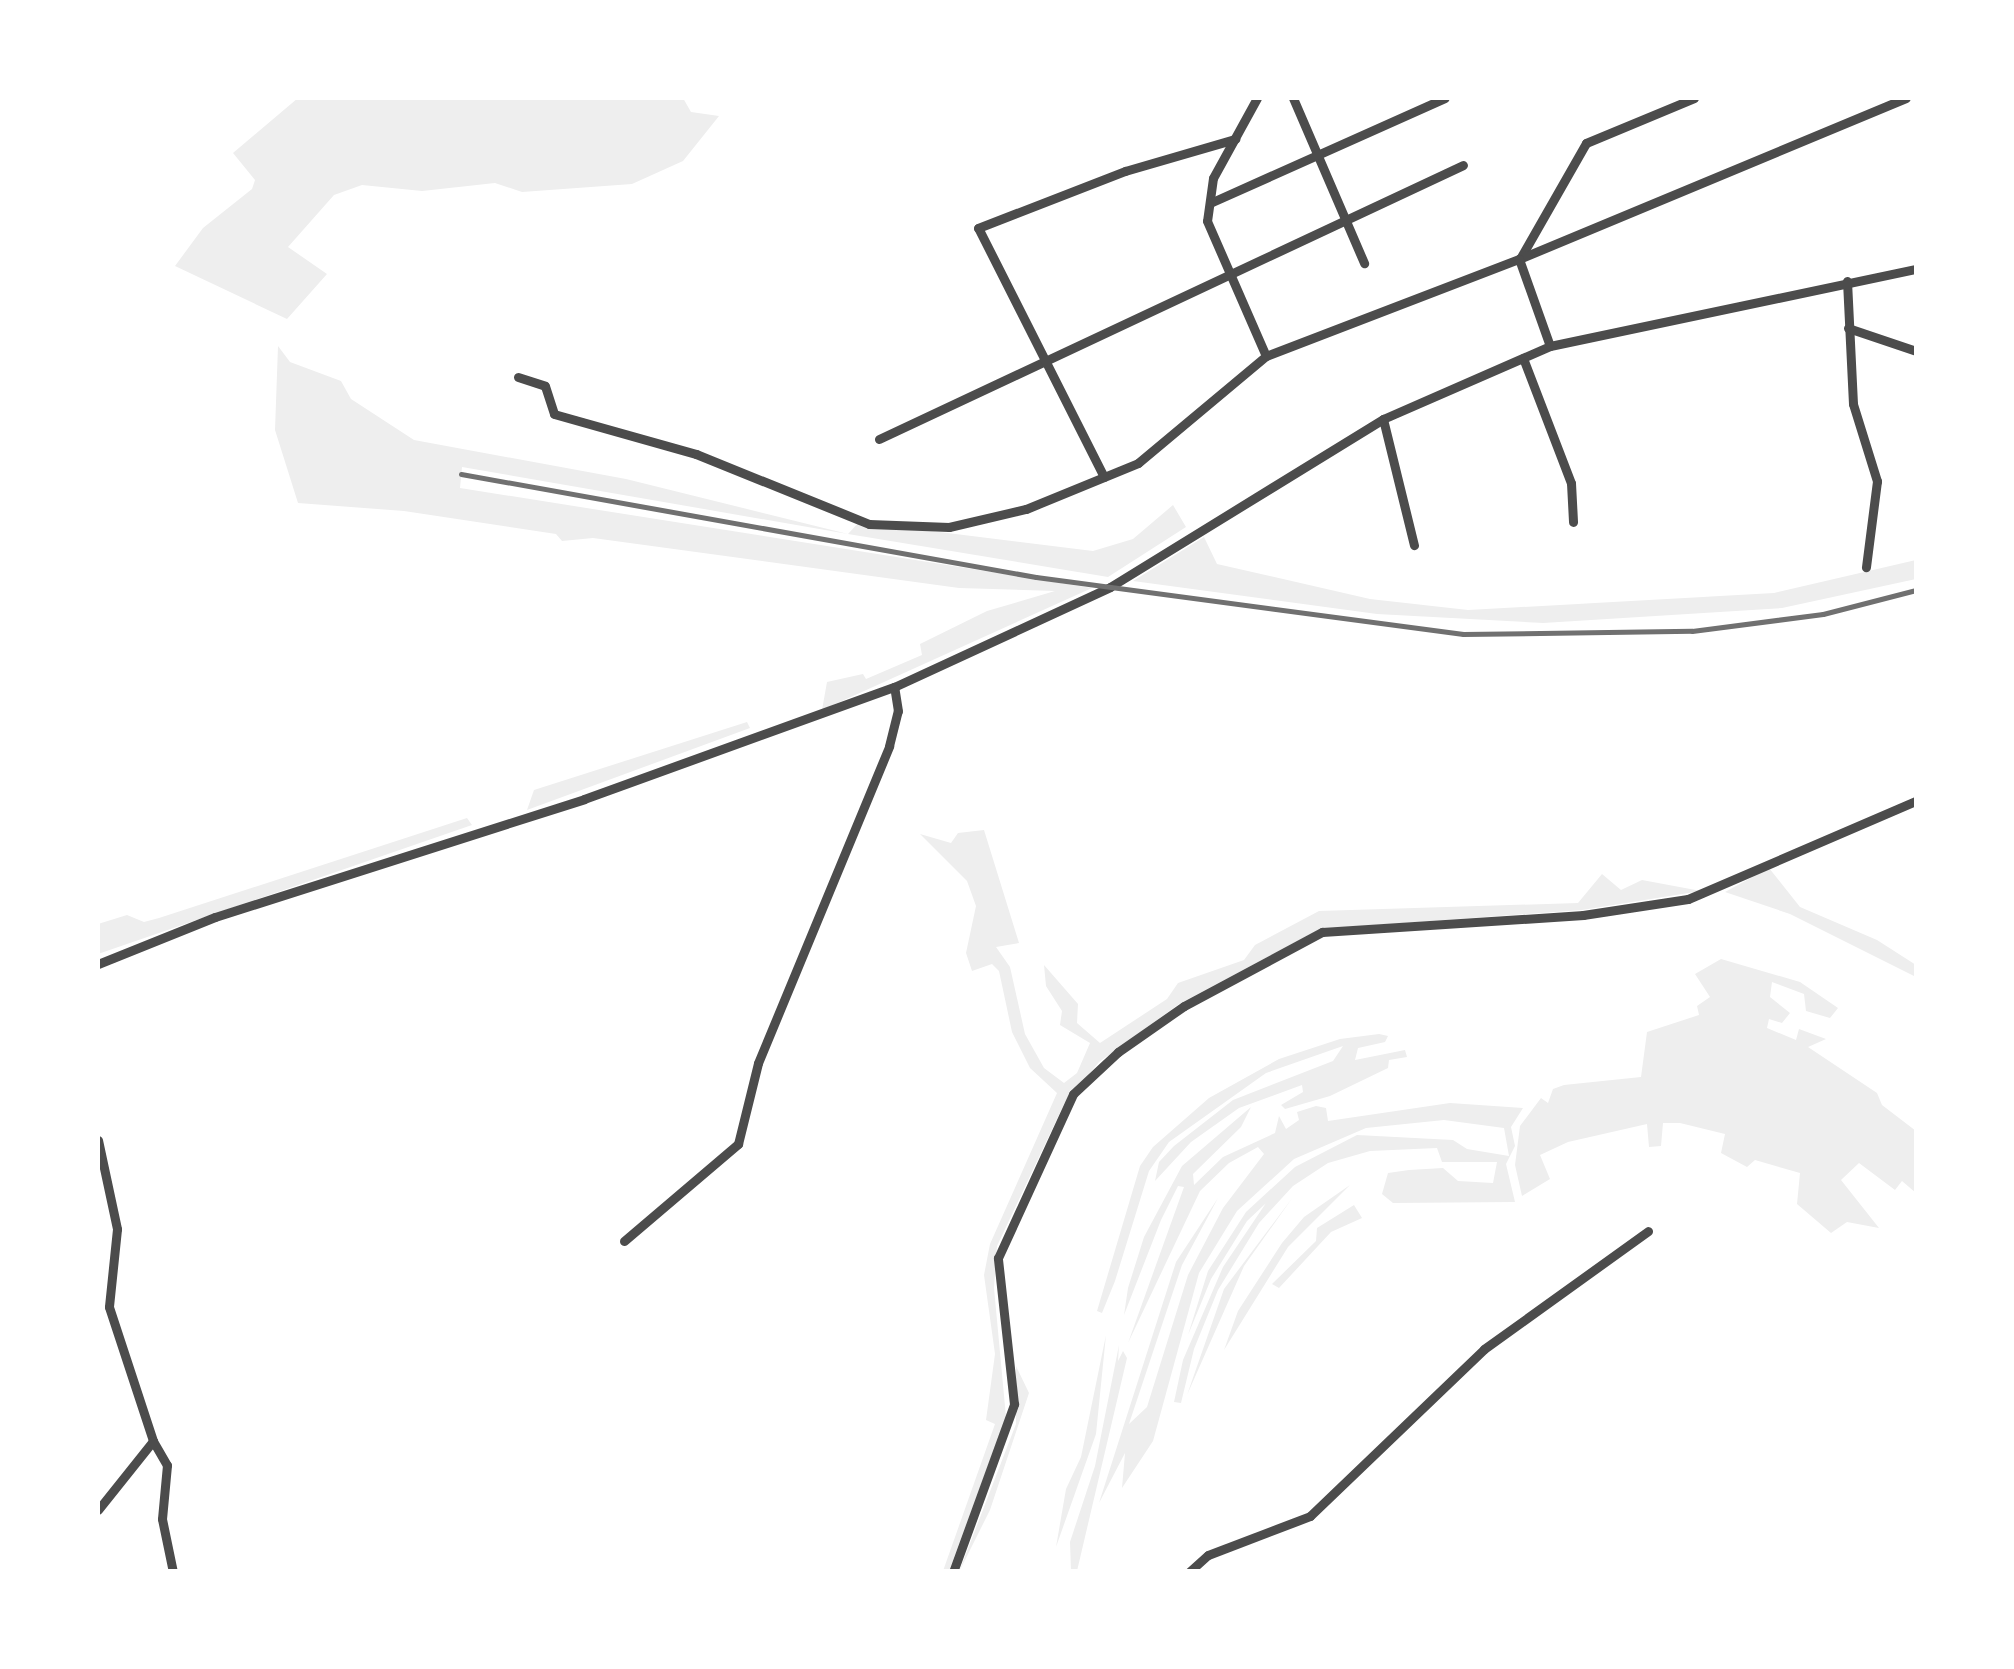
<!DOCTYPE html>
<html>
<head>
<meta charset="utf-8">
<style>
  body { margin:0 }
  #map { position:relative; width:2014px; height:1669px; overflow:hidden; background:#fff; font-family:Cabin,sans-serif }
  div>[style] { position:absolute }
  .green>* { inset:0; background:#eee }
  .minor>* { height:9px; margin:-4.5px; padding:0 4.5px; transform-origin:4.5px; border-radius:4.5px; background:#4c4c4c }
  .rail>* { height:5px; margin:-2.5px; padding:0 2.5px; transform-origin:2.5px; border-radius:2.5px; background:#707070 }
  span { translate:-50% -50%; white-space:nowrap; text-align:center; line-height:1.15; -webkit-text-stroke:9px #fff; paint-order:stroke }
  .frame { position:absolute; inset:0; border:100px solid #fff; pointer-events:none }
</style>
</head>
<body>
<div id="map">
  <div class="green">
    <div style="clip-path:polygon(298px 98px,683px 98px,691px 112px,719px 116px,683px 161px,632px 184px,522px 192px,495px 183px,422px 191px,362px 185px,334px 195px,288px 247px,327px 274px,287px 319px,175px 266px,203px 228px,252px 189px,255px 180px,233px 153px)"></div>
    <div style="clip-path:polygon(278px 346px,290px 362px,341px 381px,351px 399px,414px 440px,626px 479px,848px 534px,859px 522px,1093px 551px,1133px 539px,1173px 505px,1186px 527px,1108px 577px,848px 534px,462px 467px,460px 488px,1092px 588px,822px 710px,827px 682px,863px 674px,866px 679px,922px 655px,920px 644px,987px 611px,1055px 591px,959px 588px,593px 538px,562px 541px,556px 534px,404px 511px,298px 503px,275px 430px)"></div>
    <div style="clip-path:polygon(1204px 537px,1217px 564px,1370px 599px,1468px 610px,1774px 593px,1916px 560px,1916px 579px,1782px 608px,1543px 623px,1377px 614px,1133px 581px)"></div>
    <div style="clip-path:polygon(747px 722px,750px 728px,527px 810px,534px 790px)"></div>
    <div style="clip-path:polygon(467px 818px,472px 825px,98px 954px,98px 924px,127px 915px,144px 922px,159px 918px)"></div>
    <div style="clip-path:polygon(984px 830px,1019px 943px,996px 947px,1010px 967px,1025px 1034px,1044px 1068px,1064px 1083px,1077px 1073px,1090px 1043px,1060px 1025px,1062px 1011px,1046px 986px,1044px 965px,1078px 1004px,1077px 1023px,1100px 1043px,1167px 999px,1178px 983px,1244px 960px,1255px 945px,1319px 911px,1578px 903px,1602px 874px,1621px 890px,1642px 880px,1701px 891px,1582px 910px,1320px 929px,1179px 1004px,1099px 1062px,1064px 1104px,997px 1246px,994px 1288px,1006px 1417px,949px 1571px,943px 1571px,995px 1424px,986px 1420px,995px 1354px,984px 1275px,990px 1244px,1057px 1093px,1030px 1068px,1012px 1032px,999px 971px,992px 964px,972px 971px,966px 953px,976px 906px,967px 881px,920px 834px,951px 843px,958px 833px)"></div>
    <div style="clip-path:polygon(1769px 868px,1800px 907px,1877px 940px,1916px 965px,1916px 977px,1790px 914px,1725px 892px)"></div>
    <div style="clip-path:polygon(1721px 959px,1800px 982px,1838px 1008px,1830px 1018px,1806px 1011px,1804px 994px,1772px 982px,1770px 997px,1790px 1013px,1782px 1023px,1769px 1019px,1767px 1028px,1796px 1040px,1799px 1029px,1826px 1039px,1808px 1047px,1877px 1093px,1882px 1105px,1916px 1131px,1916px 1193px,1902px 1181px,1895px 1190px,1859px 1163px,1841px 1180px,1879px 1228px,1847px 1222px,1831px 1233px,1797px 1204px,1800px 1173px,1755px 1160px,1747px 1167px,1721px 1153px,1725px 1134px,1680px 1123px,1663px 1123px,1661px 1146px,1649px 1147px,1647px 1124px,1568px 1142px,1540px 1155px,1550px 1179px,1522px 1196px,1515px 1165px,1520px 1126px,1541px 1098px,1548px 1103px,1553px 1089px,1564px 1085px,1641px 1077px,1647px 1032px,1699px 1015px,1697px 1006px,1710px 997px,1695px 974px)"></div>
    <div style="clip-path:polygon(1379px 1034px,1388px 1036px,1385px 1042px,1358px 1048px,1355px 1060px,1405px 1050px,1407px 1057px,1389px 1060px,1388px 1068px,1330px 1096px,1285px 1109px,1281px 1105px,1303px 1092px,1302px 1085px,1239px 1108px,1191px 1142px,1155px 1181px,1159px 1162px,1174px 1146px,1233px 1100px,1333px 1061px,1343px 1046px,1266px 1073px,1169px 1142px,1149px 1171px,1115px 1281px,1102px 1313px,1097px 1311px,1140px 1166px,1153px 1147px,1209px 1098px,1279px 1059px,1340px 1039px)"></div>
    <div style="clip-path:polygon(1450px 1103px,1523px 1108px,1511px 1127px,1515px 1146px,1506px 1164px,1515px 1202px,1393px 1203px,1382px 1194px,1388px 1173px,1409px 1170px,1443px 1168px,1458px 1181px,1493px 1183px,1497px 1162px,1442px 1162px,1437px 1148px,1370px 1151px,1328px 1163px,1293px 1186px,1259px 1223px,1218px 1290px,1194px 1349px,1181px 1403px,1174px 1402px,1183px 1360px,1223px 1267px,1266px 1203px,1297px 1174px,1247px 1221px,1211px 1279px,1188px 1335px,1208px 1271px,1246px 1212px,1295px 1167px,1357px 1135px,1453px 1140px,1467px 1149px,1509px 1156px,1504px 1128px,1444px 1120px,1366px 1128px,1294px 1159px,1237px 1211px,1199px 1273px,1153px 1441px,1122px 1488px,1125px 1453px,1099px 1503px,1176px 1262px,1218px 1198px,1182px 1265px,1129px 1424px,1147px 1407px,1188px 1275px,1223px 1208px,1264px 1154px,1258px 1147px,1229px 1163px,1200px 1191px,1128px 1343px,1184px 1187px,1178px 1186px,1161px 1220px,1124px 1315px,1128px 1288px,1144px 1237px,1182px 1166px,1251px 1107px,1241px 1127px,1193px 1174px,1194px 1185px,1223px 1157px,1275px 1133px,1279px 1116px,1286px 1129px,1299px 1120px,1297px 1112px,1316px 1106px,1326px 1108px,1328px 1121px)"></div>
    <div style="clip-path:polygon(1350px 1185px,1288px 1247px,1224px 1350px,1238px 1311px,1282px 1243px,1304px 1217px)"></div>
    <div style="clip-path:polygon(1293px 1197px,1244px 1266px,1187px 1395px,1224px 1289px)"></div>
    <div style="clip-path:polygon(1354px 1205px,1362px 1218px,1331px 1232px,1279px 1288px,1272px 1284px,1316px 1241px,1317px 1228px)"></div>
    <div style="clip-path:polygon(1106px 1335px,1096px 1434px,1056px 1547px,1066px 1489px,1081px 1457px)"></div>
    <div style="clip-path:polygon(1119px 1345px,1118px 1361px,1123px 1351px,1127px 1358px,1077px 1571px,1071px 1571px,1070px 1542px,1095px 1466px)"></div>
    <div style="clip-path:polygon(1016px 1366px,1029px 1393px,990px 1510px,959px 1572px,1016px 1424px)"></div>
  </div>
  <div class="minor">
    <div style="left:1257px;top:98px;width:91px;rotate:118.8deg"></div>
    <div style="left:1213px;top:178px;width:43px;rotate:97.9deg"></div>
    <div style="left:1207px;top:221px;width:147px;rotate:66.4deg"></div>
    <div style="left:1293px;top:98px;width:180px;rotate:66.7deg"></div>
    <div style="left:1210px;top:203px;width:257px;rotate:-24.1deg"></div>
    <div style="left:1521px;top:257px;width:131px;rotate:-60.3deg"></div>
    <div style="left:1586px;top:143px;width:117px;rotate:-22.6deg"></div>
    <div style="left:1519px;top:259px;width:419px;rotate:-22.6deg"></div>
    <div style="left:1847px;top:281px;width:123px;rotate:87.2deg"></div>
    <div style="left:1853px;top:404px;width:81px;rotate:72.7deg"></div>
    <div style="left:1877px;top:481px;width:87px;rotate:97.3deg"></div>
    <div style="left:1848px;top:328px;width:72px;rotate:18.7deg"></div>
    <div style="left:1523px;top:358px;width:134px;rotate:69deg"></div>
    <div style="left:1571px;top:483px;width:39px;rotate:87deg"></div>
    <div style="left:518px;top:377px;width:28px;rotate:18deg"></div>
    <div style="left:545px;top:386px;width:29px;rotate:72deg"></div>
    <div style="left:554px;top:414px;width:148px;rotate:15.7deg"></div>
    <div style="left:696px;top:454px;width:187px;rotate:22deg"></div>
    <div style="left:869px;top:524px;width:80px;rotate:2.1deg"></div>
    <div style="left:949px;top:527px;width:79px;rotate:-13.2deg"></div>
    <div style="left:1026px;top:509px;width:121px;rotate:-22.3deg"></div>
    <div style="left:1138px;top:463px;width:167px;rotate:-39.9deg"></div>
    <div style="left:1266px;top:356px;width:271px;rotate:-21deg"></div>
    <div style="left:1519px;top:259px;width:92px;rotate:70.4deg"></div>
    <div style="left:1383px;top:419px;width:130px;rotate:76.2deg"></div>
    <div style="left:879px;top:439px;width:645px;rotate:-25.13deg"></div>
    <div style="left:1104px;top:477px;width:279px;rotate:-116.8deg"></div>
    <div style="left:978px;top:228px;width:158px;rotate:-21.2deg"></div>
    <div style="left:1125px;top:171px;width:115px;rotate:-16.2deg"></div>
    <div style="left:98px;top:964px;width:126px;rotate:-21.9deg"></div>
    <div style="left:215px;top:917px;width:387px;rotate:-17.7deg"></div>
    <div style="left:584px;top:799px;width:330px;rotate:-19.9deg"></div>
    <div style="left:894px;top:687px;width:238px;rotate:-24.8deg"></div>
    <div style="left:1110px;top:587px;width:321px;rotate:-31.6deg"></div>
    <div style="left:1383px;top:419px;width:182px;rotate:-23.6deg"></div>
    <div style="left:1550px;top:346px;width:374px;rotate:-11.9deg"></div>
    <div style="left:98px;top:1140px;width:91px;rotate:77.9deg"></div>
    <div style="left:117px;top:1229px;width:78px;rotate:95.9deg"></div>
    <div style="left:109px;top:1307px;width:141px;rotate:71.8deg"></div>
    <div style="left:153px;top:1441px;width:88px;rotate:128.6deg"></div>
    <div style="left:624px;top:1241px;width:150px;rotate:-40.4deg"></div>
    <div style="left:738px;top:1144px;width:83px;rotate:-76.1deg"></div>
    <div style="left:758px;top:1063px;width:343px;rotate:-67.5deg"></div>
    <div style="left:889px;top:746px;width:36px;rotate:-76deg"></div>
    <div style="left:898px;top:711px;width:24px;rotate:-99deg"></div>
    <div style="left:153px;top:1441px;width:28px;rotate:60deg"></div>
    <div style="left:167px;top:1465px;width:54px;rotate:95.3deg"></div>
    <div style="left:162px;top:1519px;width:54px;rotate:78.3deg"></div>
    <div style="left:953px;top:1572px;width:179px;rotate:-70deg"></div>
    <div style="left:1014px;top:1404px;width:147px;rotate:-96.3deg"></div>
    <div style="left:998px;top:1258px;width:180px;rotate:-65.4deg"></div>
    <div style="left:1073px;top:1094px;width:62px;rotate:-43deg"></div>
    <div style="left:1118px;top:1052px;width:80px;rotate:-34.9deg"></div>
    <div style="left:1184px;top:1006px;width:157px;rotate:-28.2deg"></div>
    <div style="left:1322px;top:932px;width:262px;rotate:-3.7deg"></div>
    <div style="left:1583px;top:915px;width:106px;rotate:-8.7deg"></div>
    <div style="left:1688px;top:899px;width:248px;rotate:-23.3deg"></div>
    <div style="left:1189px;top:1572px;width:25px;rotate:-42deg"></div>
    <div style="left:1208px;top:1555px;width:109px;rotate:-20.9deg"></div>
    <div style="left:1310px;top:1516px;width:241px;rotate:-43.8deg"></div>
    <div style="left:1484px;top:1349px;width:202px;rotate:-35.7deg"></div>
  </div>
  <div class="rail">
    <div style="left:461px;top:474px;width:584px;rotate:10.16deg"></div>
    <div style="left:1036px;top:577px;width:431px;rotate:7.6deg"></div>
    <div style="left:1463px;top:634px;width:229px;rotate:-0.8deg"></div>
    <div style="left:1692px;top:631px;width:132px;rotate:-7.4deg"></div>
    <div style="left:1823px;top:614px;width:96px;rotate:-14.5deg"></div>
  </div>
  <div class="frame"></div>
</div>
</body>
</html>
